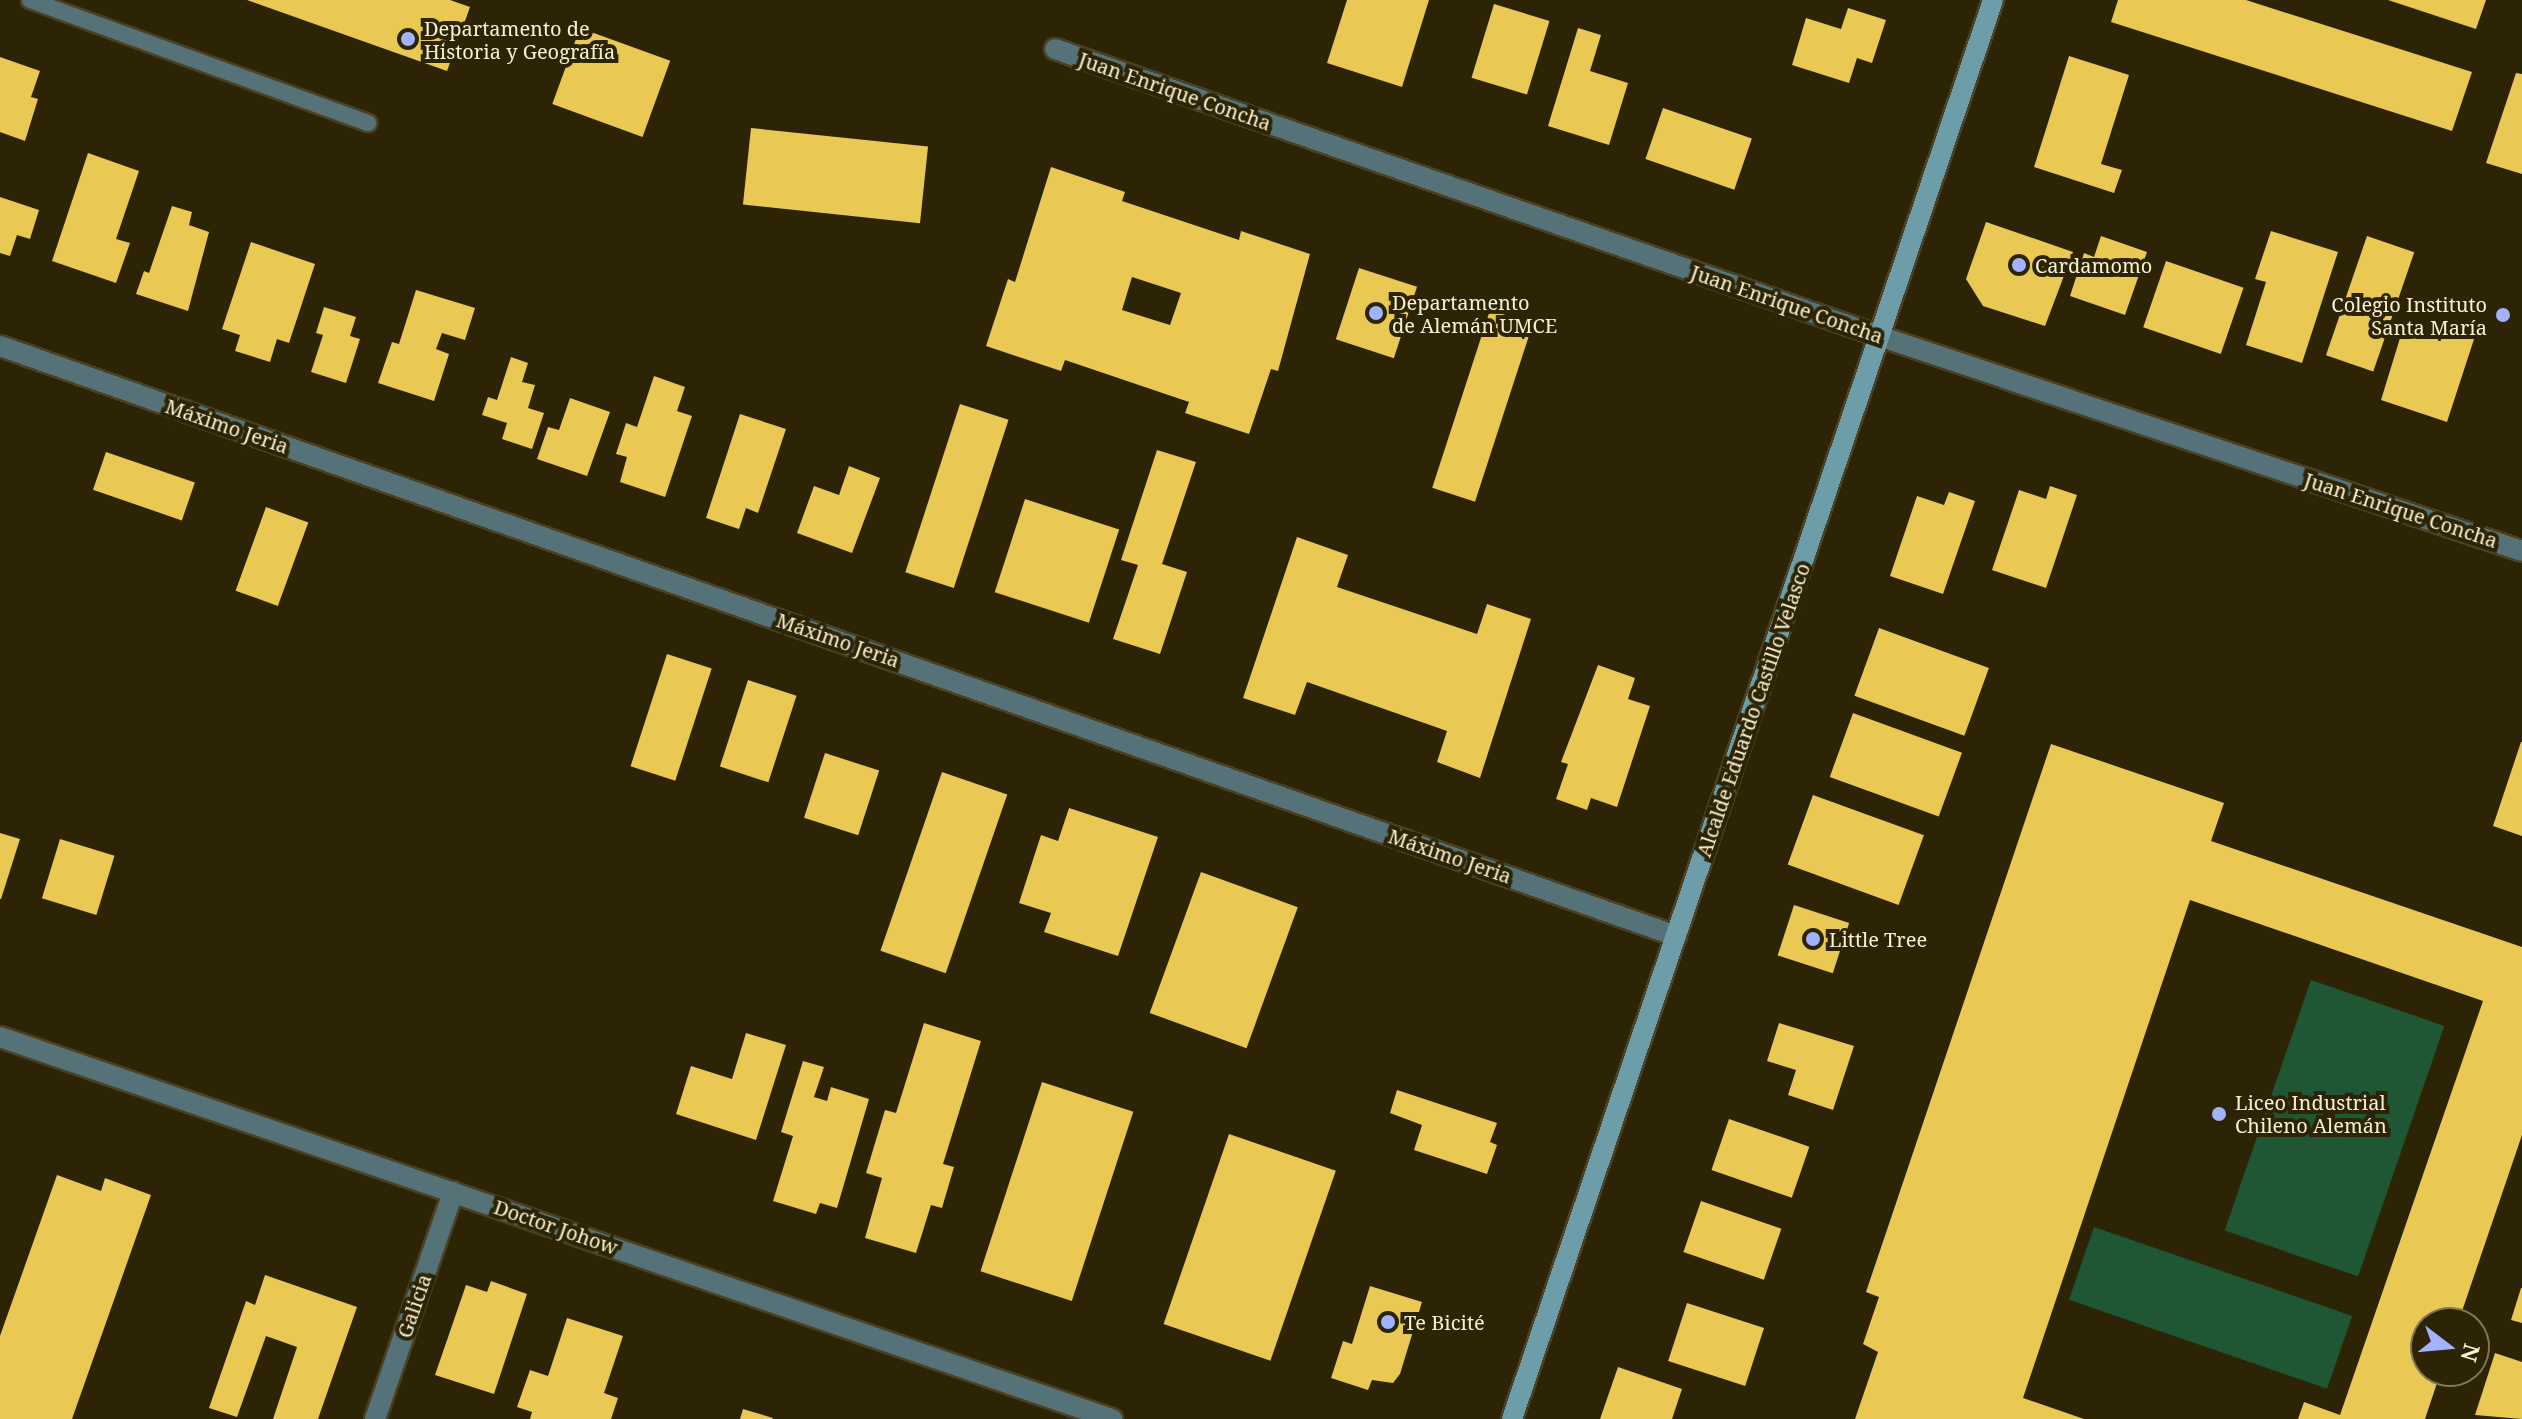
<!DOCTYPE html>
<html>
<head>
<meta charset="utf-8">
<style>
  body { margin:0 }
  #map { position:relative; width:2522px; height:1419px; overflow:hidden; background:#2d2405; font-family:"Noto Serif",serif }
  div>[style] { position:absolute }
  .green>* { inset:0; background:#1f5735; transform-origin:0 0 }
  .building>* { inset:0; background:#e9c853; transform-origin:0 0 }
  .roads { filter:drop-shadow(2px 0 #4a4122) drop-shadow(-2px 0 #4a4122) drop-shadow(0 2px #4a4122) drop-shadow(0 -2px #4a4122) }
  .service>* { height:16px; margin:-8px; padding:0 8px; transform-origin:8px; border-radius:8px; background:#547278 }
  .minor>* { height:20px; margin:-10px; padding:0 10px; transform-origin:10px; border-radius:10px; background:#547278 }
  .tertiary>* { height:20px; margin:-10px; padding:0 10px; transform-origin:10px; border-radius:10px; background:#547278 }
  .secondary>* { height:20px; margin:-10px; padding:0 10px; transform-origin:10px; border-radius:10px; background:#6d9da8 }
  .dots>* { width:22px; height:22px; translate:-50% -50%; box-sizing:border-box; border:4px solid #2d2405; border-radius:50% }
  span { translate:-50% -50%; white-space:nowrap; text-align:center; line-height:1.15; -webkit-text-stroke:8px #2d2405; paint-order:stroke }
  .poi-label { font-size:20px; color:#f9f0d3 }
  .left { translate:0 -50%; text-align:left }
  .right { translate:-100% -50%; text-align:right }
  .street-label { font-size:20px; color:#f9f0d3 }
  .north { position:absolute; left:2410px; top:1307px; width:80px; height:80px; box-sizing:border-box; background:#2d2405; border:2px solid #7f7657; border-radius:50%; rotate:106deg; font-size:22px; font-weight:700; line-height:32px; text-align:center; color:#f9f0d3 }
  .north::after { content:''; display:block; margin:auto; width:28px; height:36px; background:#a1b3fd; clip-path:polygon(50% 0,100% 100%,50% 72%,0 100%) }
</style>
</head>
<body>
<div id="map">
  <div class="green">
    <div style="left:2311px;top:980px;width:141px;height:265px;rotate:19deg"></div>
    <div style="left:2094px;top:1227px;width:273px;height:77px;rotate:19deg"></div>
  </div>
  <div class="building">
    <div style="clip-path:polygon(247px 0,450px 0,470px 7px,447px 71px)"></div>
    <div style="clip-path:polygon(1347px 0,1429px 0,1402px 87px,1327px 63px)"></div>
    <div style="clip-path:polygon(2118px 0,2246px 0,2472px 72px,2452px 131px,2111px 22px)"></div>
    <div style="clip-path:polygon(2388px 0,2486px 0,2476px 29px)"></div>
    <div style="left:1494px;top:4px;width:58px;height:77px;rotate:17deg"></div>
    <div style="clip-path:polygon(1848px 8px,1886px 20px,1872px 63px,1857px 58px,1849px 83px,1792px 65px,1806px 18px,1841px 29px)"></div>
    <div style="left:580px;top:28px;width:96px;height:81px;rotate:20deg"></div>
    <div style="clip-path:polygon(1578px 28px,1601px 35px,1590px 71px,1628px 83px,1609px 145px,1548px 126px)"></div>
    <div style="clip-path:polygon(2069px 56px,2129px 75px,2101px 164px,2122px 170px,2114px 193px,2034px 167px)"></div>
    <div style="clip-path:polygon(0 57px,40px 71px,31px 97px,38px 99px,25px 141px,0 132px)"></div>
    <div style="clip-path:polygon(2516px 73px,2522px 74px,2522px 174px,2486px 163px)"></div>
    <div style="left:1663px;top:108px;width:94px;height:54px;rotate:19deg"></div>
    <div style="left:751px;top:128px;width:178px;height:77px;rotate:6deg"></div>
    <div style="clip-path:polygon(88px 153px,139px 171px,116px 239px,130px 243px,116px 283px,52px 261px)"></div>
    <div style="clip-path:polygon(evenodd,1051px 167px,1125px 192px,1122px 201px,1239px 240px,1241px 231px,1310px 254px,1278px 371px,1271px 369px,1249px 434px,1185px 413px,1189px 402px,1065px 360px,1061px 371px,986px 346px,1008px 279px,1015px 282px,1051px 167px,1132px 277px,1181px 293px,1170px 325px,1122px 310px,1132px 277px)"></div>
    <div style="clip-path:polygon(0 197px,39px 210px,30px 239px,17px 235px,10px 256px,0 253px)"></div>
    <div style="clip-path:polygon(172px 206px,192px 212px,189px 225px,209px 232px,188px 311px,136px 294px,144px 271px,149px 273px)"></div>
    <div style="clip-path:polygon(1986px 222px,2073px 252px,2045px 326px,1983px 306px,1966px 279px)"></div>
    <div style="clip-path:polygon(2271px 231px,2338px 252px,2302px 363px,2246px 345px,2266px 282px,2255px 279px)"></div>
    <div style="clip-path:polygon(2101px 236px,2147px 252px,2125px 315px,2070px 296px,2084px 253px,2094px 257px)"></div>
    <div style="left:2367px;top:236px;width:50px;height:126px;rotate:19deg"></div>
    <div style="clip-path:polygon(251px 242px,315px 264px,289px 343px,277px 339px,270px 362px,235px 351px,240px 335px,222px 329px)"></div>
    <div style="left:2166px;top:261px;width:82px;height:70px;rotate:19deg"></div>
    <div style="left:1359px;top:268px;width:61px;height:75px;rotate:18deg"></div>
    <div style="clip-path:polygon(416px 290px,475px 308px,465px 340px,442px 333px,436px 349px,449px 354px,434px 401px,378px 383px,392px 342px,399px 344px)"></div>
    <div style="clip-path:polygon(324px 307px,356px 317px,350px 336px,360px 339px,346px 383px,311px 372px,323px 335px,316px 333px)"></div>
    <div style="left:1490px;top:310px;width:45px;height:187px;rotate:18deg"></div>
    <div style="clip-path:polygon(2445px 320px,2477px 330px,2447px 422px,2381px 400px,2404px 325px,2440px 337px)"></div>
    <div style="clip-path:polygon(511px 357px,528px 363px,522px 382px,535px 385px,528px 408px,544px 413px,532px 449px,502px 439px,507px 423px,482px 415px,488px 397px,497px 400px)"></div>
    <div style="clip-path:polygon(654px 376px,685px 387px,677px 411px,692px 416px,665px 497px,620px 482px,627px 457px,616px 454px,626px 423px,637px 427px)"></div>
    <div style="clip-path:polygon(570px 398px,610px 412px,587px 476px,537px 459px,548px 427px,559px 430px)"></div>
    <div style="left:960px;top:404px;width:51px;height:177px;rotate:18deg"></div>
    <div style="clip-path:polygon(740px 414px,786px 429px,758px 513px,746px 508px,739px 529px,706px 518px)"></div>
    <div style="clip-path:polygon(1157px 450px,1196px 462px,1162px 564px,1187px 572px,1160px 654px,1113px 639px,1138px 565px,1121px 560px)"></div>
    <div style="left:106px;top:452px;width:94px;height:40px;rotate:19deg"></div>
    <div style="clip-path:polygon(849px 466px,880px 478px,852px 553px,797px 533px,814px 486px,839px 495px)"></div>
    <div style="clip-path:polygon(2050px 486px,2077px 495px,2046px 588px,1992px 570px,2019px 490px,2046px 499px)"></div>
    <div style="clip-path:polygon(1949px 492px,1975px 501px,1943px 594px,1890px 576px,1917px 496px,1944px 505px)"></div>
    <div style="left:1025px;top:499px;width:99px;height:98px;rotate:18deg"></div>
    <div style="left:266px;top:507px;width:45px;height:89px;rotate:20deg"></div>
    <div style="clip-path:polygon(1297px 537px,1348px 555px,1337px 587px,1477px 634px,1487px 604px,1531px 619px,1480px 778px,1437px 762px,1447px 731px,1307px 682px,1295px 715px,1243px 698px)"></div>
    <div style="left:1879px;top:628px;width:117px;height:72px;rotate:20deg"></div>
    <div style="left:667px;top:654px;width:47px;height:118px;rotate:18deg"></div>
    <div style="clip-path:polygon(1598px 665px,1635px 678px,1628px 699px,1650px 706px,1617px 807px,1591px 798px,1587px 810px,1556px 799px,1568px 764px,1561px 762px)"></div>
    <div style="left:748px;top:680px;width:51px;height:91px;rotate:18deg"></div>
    <div style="left:1853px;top:713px;width:116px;height:68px;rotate:20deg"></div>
    <div style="clip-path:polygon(2521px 742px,2522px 742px,2522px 836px,2493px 826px)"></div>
    <div style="clip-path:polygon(2051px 744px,2224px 803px,2211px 841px,2522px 947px,2522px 1135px,2458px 1323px,2426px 1323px,2426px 1371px,2441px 1371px,2425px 1419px,2298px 1419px,2304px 1402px,2340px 1415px,2483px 1001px,2190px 900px,2023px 1398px,2084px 1419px,1855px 1419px,1878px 1352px,1863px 1344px,1879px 1297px,1866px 1292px)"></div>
    <div style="left:825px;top:753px;width:57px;height:68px;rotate:18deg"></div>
    <div style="left:942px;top:772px;width:69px;height:189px;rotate:19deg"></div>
    <div style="left:1813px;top:795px;width:118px;height:74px;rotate:20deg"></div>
    <div style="clip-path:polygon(1069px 808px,1158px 837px,1118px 956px,1044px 932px,1051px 913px,1019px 903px,1041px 835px,1058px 841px)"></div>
    <div style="clip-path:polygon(0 833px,20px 839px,1px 899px,0 899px)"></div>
    <div style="left:60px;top:839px;width:57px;height:62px;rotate:17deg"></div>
    <div style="left:1201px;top:872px;width:103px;height:150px;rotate:20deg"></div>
    <div style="left:1794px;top:905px;width:58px;height:53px;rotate:18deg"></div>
    <div style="clip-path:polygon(924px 1023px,981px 1041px,943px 1164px,954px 1167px,942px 1208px,931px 1205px,916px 1253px,865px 1238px,882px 1178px,866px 1173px,885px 1110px,896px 1113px)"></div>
    <div style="clip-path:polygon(1779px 1023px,1854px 1046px,1833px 1110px,1788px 1095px,1796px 1070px,1767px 1061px)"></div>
    <div style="clip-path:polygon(746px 1033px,786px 1045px,756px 1140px,676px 1114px,691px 1066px,732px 1079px)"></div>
    <div style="clip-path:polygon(803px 1061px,824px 1067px,814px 1097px,827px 1101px,831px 1087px,869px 1099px,837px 1208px,820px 1203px,816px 1214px,773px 1201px,793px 1136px,781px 1132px)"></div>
    <div style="left:1042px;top:1082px;width:96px;height:199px;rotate:18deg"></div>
    <div style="clip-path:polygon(1397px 1090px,1497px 1123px,1490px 1142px,1497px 1145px,1487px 1174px,1414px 1150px,1422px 1125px,1390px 1113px)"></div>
    <div style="left:1729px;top:1119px;width:85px;height:54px;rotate:19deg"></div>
    <div style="left:1229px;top:1134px;width:113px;height:201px;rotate:19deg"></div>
    <div style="clip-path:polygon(57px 1175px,101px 1191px,105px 1178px,151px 1195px,72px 1419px,0 1419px,0 1336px)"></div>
    <div style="left:1701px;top:1201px;width:85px;height:54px;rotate:19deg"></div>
    <div style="clip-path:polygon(265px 1275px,357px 1307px,318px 1419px,273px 1419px,297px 1347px,266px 1336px,237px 1417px,209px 1408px,246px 1301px,255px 1305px)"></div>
    <div style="clip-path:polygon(491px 1281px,527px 1294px,494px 1394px,435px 1375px,466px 1285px,487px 1292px)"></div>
    <div style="clip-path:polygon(1370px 1286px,1422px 1302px,1400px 1374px,1393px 1383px,1372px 1380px,1368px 1390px,1331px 1378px,1343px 1341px,1352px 1344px)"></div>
    <div style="clip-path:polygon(2521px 1288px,2522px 1288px,2522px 1323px,2511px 1320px)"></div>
    <div style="left:1687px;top:1303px;width:81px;height:61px;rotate:18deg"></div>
    <div style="clip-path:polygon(567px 1318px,623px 1336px,604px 1393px,618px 1398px,611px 1419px,530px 1419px,532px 1412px,517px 1407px,530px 1370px,548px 1376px)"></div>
    <div style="clip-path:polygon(2495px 1353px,2522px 1362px,2522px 1419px,2475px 1415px)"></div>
    <div style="clip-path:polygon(1618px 1367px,1682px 1389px,1672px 1419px,1600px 1419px)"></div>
    <div style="clip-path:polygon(743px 1409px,773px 1418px,772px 1419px,740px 1419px)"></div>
  </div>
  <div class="roads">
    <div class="service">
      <div style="left:30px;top:0;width:360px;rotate:20deg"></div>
    </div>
    <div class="minor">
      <div style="left:1055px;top:49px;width:873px;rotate:19.2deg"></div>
      <div style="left:1879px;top:336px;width:678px;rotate:18.49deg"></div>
      <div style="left:0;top:346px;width:1777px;rotate:19.39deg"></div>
      <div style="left:375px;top:1419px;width:240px;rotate:-71deg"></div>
    </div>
    <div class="tertiary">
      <div style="left:0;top:1037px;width:1176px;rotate:18.96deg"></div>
    </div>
    <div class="secondary">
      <div style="left:1512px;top:1419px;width:1498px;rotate:-71.27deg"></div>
    </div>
  </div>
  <div class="dots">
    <div style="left:408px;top:39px;background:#a1b3fd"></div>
    <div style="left:2019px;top:265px;background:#a1b3fd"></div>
    <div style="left:1376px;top:313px;background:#a1b3fd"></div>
    <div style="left:2503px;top:315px;background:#a1b3fd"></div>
    <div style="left:1813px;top:939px;background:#a1b3fd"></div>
    <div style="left:2219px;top:1114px;background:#a1b3fd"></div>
    <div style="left:1388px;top:1322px;background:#a1b3fd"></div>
  </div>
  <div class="poi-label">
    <span class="left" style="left:424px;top:40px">Departamento de<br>Historia y Geografía</span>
    <span class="left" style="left:2035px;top:265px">Cardamomo</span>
    <span class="left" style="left:1392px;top:314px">Departamento<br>de Alemán UMCE</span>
    <span class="right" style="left:2487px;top:316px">Colegio Instituto<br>Santa María</span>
    <span class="left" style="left:1829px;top:939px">Little Tree</span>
    <span class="left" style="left:2235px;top:1114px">Liceo Industrial<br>Chileno Alemán</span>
    <span class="left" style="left:1404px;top:1322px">Te Bicité</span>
  </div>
  <div class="street-label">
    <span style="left:1175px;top:91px;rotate:19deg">Juan Enrique Concha</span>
    <span style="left:1787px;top:304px;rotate:19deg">Juan Enrique Concha</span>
    <span style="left:227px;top:426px;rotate:19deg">Máximo Jeria</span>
    <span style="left:2401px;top:510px;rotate:18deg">Juan Enrique Concha</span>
    <span style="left:838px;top:640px;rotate:19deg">Máximo Jeria</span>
    <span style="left:1753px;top:710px;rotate:-71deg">Alcalde Eduardo Castillo Velasco</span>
    <span style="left:1450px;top:856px;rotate:19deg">Máximo Jeria</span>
    <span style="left:556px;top:1227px;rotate:19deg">Doctor Johow</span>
    <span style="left:414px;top:1306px;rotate:-71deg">Galicia</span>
  </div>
  <div class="north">N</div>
</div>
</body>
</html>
